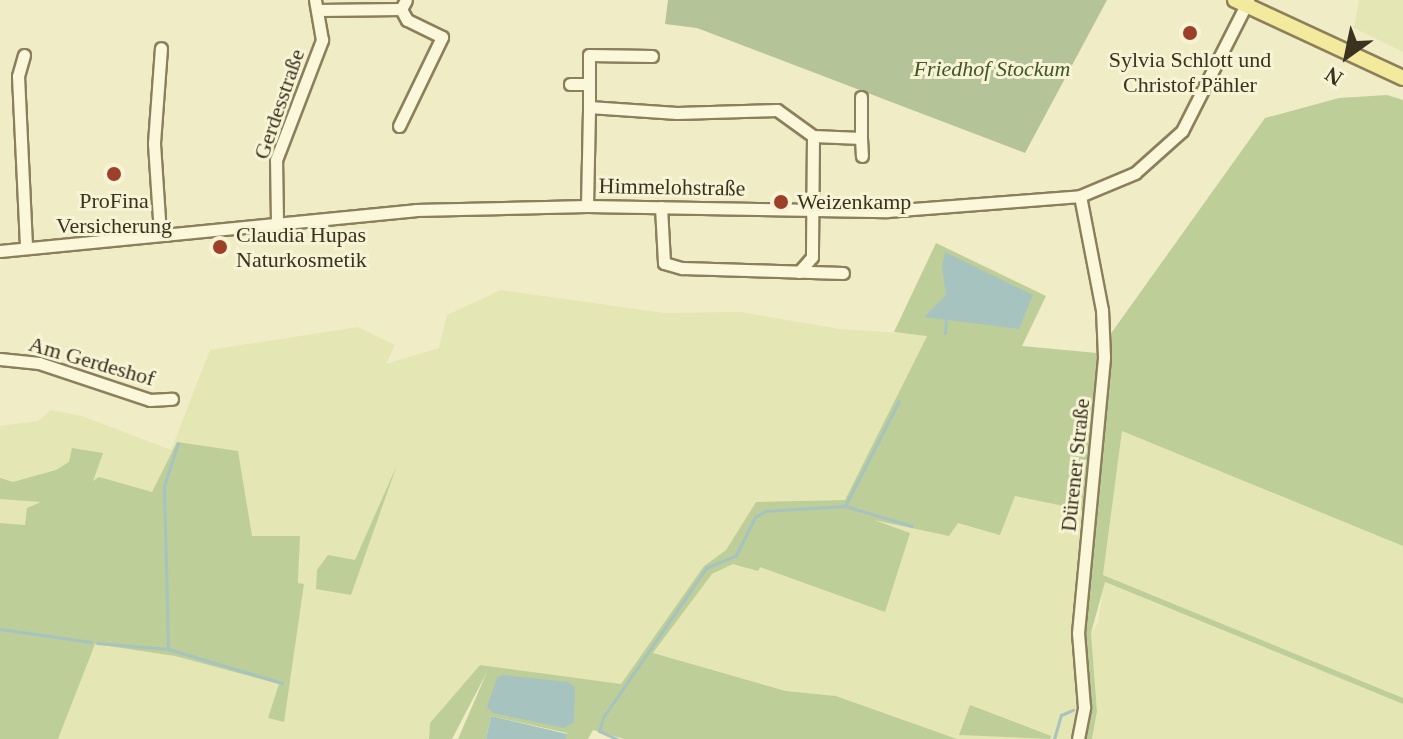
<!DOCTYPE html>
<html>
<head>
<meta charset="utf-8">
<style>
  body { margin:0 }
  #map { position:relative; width:1403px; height:739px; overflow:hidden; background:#f0ecc6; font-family:"Times New Roman",serif }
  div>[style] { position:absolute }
  .farmland>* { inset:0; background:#e4e6b3 }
  .green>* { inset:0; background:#bdce99 }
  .cemetery>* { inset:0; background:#b5c398 }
  .water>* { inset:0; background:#a7c3c0 }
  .stream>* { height:3px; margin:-1.5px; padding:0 1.5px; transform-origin:1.5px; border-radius:1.5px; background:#a7c3c0 }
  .roads { filter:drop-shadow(2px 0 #8c7f5b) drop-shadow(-2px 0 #8c7f5b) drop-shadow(0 2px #8c7f5b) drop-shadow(0 -2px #8c7f5b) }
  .minor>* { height:11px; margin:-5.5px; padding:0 5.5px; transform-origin:5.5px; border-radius:5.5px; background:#faf7da }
  .major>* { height:14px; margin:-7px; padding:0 7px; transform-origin:7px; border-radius:7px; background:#f3ea9d }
  .dots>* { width:22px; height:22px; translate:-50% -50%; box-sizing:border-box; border:4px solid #f7f4d6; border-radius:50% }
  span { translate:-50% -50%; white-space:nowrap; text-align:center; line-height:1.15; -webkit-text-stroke:6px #f7f4d6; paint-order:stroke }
  .poi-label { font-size:22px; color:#3b321f }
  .left { translate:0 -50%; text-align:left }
  .park-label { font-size:22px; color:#415825; font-style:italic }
  .street-label { font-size:22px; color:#3b321f }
  .north { position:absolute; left:1307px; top:16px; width:80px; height:80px; -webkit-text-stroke:6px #f7f4d6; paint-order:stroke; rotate:213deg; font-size:22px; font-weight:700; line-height:32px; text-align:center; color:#3b321f }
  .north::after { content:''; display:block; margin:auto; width:28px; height:36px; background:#3b321f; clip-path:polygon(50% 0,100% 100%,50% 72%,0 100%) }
</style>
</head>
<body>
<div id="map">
  <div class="farmland">
    <div style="clip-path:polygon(1359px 0,1403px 0,1403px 52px,1354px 28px)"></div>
    <div style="clip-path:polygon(501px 290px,664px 313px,740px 312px,840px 329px,927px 335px,845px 500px,756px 502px,726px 550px,704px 566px,621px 684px,480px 665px,430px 723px,429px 739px,58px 739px,95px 643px,175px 656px,280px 684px,268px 718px,283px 721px,304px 585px,298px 583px,300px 558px,0 523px,0 426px,38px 421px,51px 410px,82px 416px,171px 450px,210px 350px,358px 327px,395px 345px,386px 364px,439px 348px,447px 315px)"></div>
    <div style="clip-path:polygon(1122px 431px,1403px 546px,1403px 698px,1103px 575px)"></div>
    <div style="clip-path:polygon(1015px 496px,1083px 510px,1077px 574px,1080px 739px,957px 739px,836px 696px,787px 691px,653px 654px,712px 574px,741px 558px,766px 511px,847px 511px,949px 536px,958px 523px)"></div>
    <div style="clip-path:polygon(1104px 582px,1403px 704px,1403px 739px,1092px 739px,1097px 711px,1091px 633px,1098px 623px)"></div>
  </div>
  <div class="green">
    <div style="clip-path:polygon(1387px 95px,1403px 100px,1403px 546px,1122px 431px,1103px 575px,1403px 698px,1403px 704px,1105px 582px,1091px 633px,1097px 711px,1092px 739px,1080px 739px,1077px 574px,1083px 510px,1015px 496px,1000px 535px,958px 523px,949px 536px,874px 520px,910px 533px,885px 612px,760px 567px,758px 571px,733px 564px,712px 574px,653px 653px,786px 691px,836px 696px,957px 739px,624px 739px,593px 730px,588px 739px,566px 739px,567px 733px,491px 716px,486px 739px,458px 739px,487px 672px,452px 739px,429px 739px,430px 723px,480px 665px,621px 684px,704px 566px,726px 550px,756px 502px,845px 500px,927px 336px,894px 332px,936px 243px,1046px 296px,1022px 346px,1097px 353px,1265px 118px,1339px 98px)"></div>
    <div style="clip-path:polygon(177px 442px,238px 451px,252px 536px,300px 536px,298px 583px,304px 584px,284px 722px,268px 718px,279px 684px,175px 656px,95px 644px,58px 739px,0 739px,0 523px,25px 525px,27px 508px,41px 502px,0 499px,0 478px,13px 482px,56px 470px,69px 462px,72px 448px,103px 453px,93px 481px,99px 477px,152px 492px)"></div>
    <div style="clip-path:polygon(397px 465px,351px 595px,316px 589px,317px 570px,328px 555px,355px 560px)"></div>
    <div style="clip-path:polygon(970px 705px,1051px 736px,1050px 739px,959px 735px)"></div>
  </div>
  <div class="cemetery">
    <div style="clip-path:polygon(668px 0,1107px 0,1025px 153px,697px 28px,665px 24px)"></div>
  </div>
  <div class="water">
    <div style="clip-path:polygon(945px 252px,1033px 295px,1019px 329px,924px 317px,946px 295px,942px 267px)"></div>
    <div style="clip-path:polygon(503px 675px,568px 682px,575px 687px,574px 722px,564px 728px,493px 713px,487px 707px,497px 678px)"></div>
    <div style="clip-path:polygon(491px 716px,495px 717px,567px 734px,566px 739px,486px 739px)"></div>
  </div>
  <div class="stream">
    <div style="left:945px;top:333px;width:13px;rotate:-86deg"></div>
    <div style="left:845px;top:506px;width:118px;rotate:-62.8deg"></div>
    <div style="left:0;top:629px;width:92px;rotate:8.1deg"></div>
    <div style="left:97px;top:643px;width:71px;rotate:4.8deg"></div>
    <div style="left:168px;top:649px;width:119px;rotate:16.6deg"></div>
    <div style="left:168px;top:649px;width:163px;rotate:-91.4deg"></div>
    <div style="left:164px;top:486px;width:45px;rotate:-72deg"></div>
    <div style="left:617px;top:739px;width:20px;rotate:-156deg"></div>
    <div style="left:599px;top:731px;width:16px;rotate:-72deg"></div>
    <div style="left:604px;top:716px;width:180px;rotate:-55.4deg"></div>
    <div style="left:706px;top:568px;width:33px;rotate:-23deg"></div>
    <div style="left:736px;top:555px;width:42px;rotate:-63.4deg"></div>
    <div style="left:755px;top:517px;width:12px;rotate:-31deg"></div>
    <div style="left:765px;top:511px;width:80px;rotate:-3.6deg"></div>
    <div style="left:845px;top:506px;width:70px;rotate:16.6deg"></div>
    <div style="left:1054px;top:739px;width:25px;rotate:-74deg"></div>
    <div style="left:1061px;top:715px;width:13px;rotate:-23deg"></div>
  </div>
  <div class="roads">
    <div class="minor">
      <div style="left:318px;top:10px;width:83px;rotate:-0.7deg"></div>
      <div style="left:401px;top:9px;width:10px;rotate:-61deg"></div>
      <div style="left:24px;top:55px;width:22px;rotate:106deg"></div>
      <div style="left:18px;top:76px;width:172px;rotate:87.3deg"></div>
      <div style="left:652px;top:56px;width:63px;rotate:-179.1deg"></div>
      <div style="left:589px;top:55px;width:52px;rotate:90deg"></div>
      <div style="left:589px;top:107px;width:88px;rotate:3.9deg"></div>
      <div style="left:677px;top:113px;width:100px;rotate:-1.7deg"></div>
      <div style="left:777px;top:110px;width:44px;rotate:35.8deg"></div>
      <div style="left:813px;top:136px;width:121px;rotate:90.5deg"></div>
      <div style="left:812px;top:257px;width:20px;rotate:131deg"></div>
      <div style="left:570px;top:84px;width:19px"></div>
      <div style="left:399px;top:126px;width:99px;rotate:-64.2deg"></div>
      <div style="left:442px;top:37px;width:39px;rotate:-154deg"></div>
      <div style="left:407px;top:20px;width:13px;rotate:-119deg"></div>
      <div style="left:813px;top:136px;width:48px;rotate:2.4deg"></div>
      <div style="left:861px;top:138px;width:41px;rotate:-90deg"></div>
      <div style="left:861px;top:138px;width:18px;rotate:87deg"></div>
      <div style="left:587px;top:206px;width:99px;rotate:-88.8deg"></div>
      <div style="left:661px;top:207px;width:56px;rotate:86.9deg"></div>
      <div style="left:664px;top:263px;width:19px;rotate:16deg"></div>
      <div style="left:682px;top:268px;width:161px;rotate:1.8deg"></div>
      <div style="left:277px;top:221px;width:61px;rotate:-90.9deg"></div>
      <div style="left:276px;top:160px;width:129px;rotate:-69deg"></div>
      <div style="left:322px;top:40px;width:41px;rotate:-99.9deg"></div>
      <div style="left:160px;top:234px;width:91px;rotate:-93.8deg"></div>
      <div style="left:154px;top:143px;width:95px;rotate:-85.8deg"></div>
      <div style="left:0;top:251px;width:417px;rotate:-5.6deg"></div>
      <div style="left:415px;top:210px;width:172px;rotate:-1.3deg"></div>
      <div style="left:587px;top:206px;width:300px;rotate:1deg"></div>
      <div style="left:887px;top:211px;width:194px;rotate:-4.4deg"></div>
      <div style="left:1080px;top:196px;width:60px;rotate:-22.7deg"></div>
      <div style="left:1135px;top:173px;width:63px;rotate:-41.8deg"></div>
      <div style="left:1182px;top:131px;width:146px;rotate:-63.1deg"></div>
      <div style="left:0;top:359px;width:39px;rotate:6deg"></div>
      <div style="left:39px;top:363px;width:117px;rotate:18.4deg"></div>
      <div style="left:150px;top:400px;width:22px;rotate:-3deg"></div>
      <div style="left:1078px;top:739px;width:33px;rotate:-79deg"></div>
      <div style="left:1084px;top:707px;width:74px;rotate:-94.6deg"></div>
      <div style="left:1078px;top:633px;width:277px;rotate:-84.6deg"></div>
      <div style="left:1104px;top:357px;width:47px;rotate:-92.4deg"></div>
      <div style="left:1102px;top:310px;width:116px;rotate:-100.9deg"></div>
    </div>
    <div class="major">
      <div style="left:1235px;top:0;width:185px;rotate:24.9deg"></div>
    </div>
  </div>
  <div class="dots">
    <div style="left:1190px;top:33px;background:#9d3f29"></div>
    <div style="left:114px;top:174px;background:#9d3f29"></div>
    <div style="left:781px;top:202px;background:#9d3f29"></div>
    <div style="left:220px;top:247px;background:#9d3f29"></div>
  </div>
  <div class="poi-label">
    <span style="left:1190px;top:72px">Sylvia Schlott und<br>Christof Pähler</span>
    <span style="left:114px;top:213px">ProFina<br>Versicherung</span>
    <span class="left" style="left:797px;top:202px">Weizenkamp</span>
    <span class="left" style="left:236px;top:247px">Claudia Hupas<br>Naturkosmetik</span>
  </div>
  <div class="park-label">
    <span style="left:992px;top:69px">Friedhof Stockum</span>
  </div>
  <div class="street-label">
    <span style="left:279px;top:104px;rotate:-71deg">Gerdesstraße</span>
    <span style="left:672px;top:187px;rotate:1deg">Himmelohstraße</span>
    <span style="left:92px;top:361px;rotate:16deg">Am Gerdeshof</span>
    <span style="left:1075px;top:465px;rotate:-84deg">Dürener Straße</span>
  </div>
  <div class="north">N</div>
</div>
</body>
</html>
